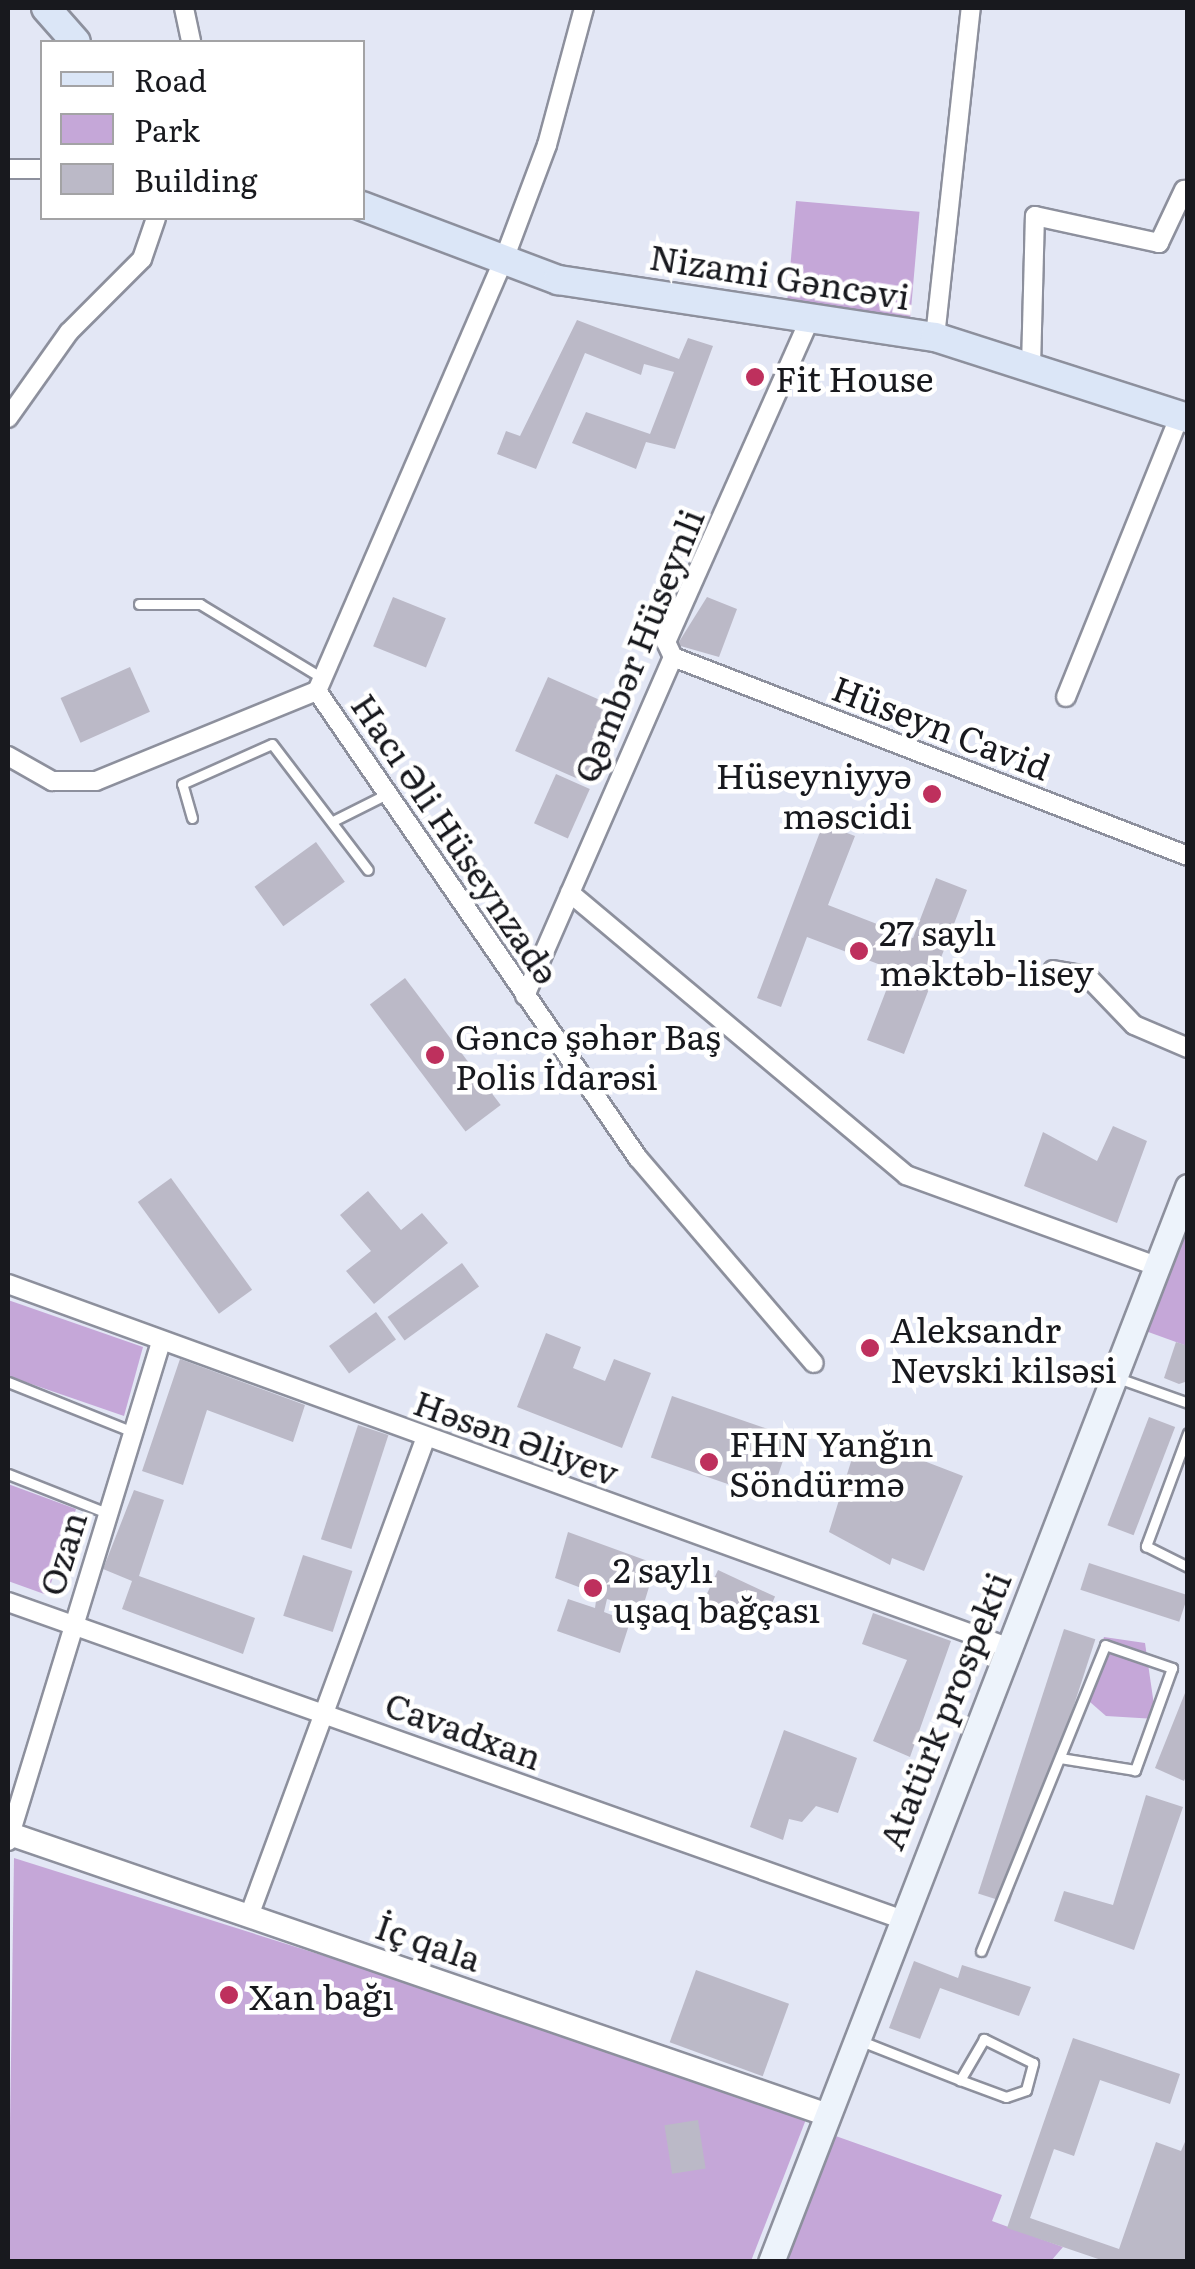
<!DOCTYPE html>
<html>
<head>
<meta charset="utf-8">
<style>
  body { margin:0 }
  #map { position:relative; width:1195px; height:2269px; overflow:hidden; background:#e3e7f5; font-family:Literata,serif }
  div>[style] { position:absolute }
  .green>* { inset:0; background:#c5a7d8; transform-origin:0 0 }
  .building>* { inset:0; background:#bbb9c7; transform-origin:0 0 }
  .roads { filter:drop-shadow(2px 0 #8d909d) drop-shadow(-2px 0 #8d909d) drop-shadow(0 2px #8d909d) drop-shadow(0 -2px #8d909d) }
  .service>* { height:9px; margin:-4.5px; padding:0 4.5px; transform-origin:4.5px; border-radius:4.5px; background:#fff }
  .minor>* { height:18px; margin:-9px; padding:0 9px; transform-origin:9px; border-radius:9px; background:#fff }
  .tertiary>* { height:22px; margin:-11px; padding:0 11px; transform-origin:11px; border-radius:11px; background:#fff }
  .secondary>* { height:25px; margin:-12.5px; padding:0 12.5px; transform-origin:12.5px; border-radius:12.5px; background:#edf3fb }
  .primary>* { height:28px; margin:-14px; padding:0 14px; transform-origin:14px; border-radius:14px; background:#dbe6f7 }
  .dots>* { width:28px; height:28px; translate:-50% -50%; box-sizing:border-box; border:5px solid #fff; border-radius:50% }
  span { translate:-50% -50%; white-space:nowrap; text-align:center; line-height:1.15; -webkit-text-stroke:9px #fff; paint-order:stroke }
  .street-label { font-size:35px; color:#18191e }
  .poi-label { font-size:35px; color:#18191e }
  .left { translate:0 -50%; text-align:left }
  .right { translate:-100% -50%; text-align:right }
  .frame { position:absolute; inset:0; border:10px solid #18191e; pointer-events:none }
  .legend { position:absolute; left:40px; top:40px; width:325px; height:180px; box-sizing:border-box; background:#fff; border:2px solid #a3a3a5; margin:0; padding:12px 18px; list-style:none; font-size:30px; color:#18191e }
  .legend li { display:flex; align-items:center; gap:20px; height:50px }
  .legend b { width:50px; border:2px solid #a3a3a5 }
</style>
</head>
<body>
<div id="map">
  <div class="green">
    <div style="left:796px;top:201px;width:124px;height:108px;rotate:5deg"></div>
    <div style="clip-path:polygon(1187px 1207px,1187px 1346px,1140px 1329px)"></div>
    <div style="clip-path:polygon(8px 1300px,143px 1347px,124px 1416px,8px 1376px)"></div>
    <div style="clip-path:polygon(8px 1484px,76px 1509px,47px 1595px,8px 1581px)"></div>
    <div style="clip-path:polygon(1104px 1637px,1145px 1643px,1156px 1719px,1106px 1716px,1082px 1695px)"></div>
    <div style="clip-path:polygon(14px 1858px,810px 2109px,751px 2261px,8px 2262px)"></div>
    <div style="clip-path:polygon(830px 2134px,1002px 2195px,992px 2221px,1063px 2247px,1051px 2261px,786px 2262px)"></div>
  </div>
  <div class="building">
    <div style="clip-path:polygon(577px 320px,679px 359px,688px 338px,713px 346px,675px 449px,646px 442px,636px 469px,572px 443px,586px 412px,650px 434px,674px 372px,644px 364px,641px 375px,585px 353px,536px 469px,497px 454px,506px 431px,520px 436px)"></div>
    <div style="left:393px;top:597px;width:57px;height:53px;rotate:22deg"></div>
    <div style="clip-path:polygon(707px 597px,737px 609px,719px 657px,677px 645px)"></div>
    <div style="left:130px;top:667px;width:49px;height:76px;rotate:66deg"></div>
    <div style="left:548px;top:677px;width:82px;height:81px;rotate:24deg"></div>
    <div style="left:556px;top:774px;width:37px;height:54px;rotate:24deg"></div>
    <div style="clip-path:polygon(823px 824px,855px 836px,828px 905px,913px 938px,936px 878px,967px 890px,904px 1054px,867px 1040px,894px 970px,807px 937px,781px 1007px,757px 998px)"></div>
    <div style="left:316px;top:842px;width:49px;height:76px;rotate:54deg"></div>
    <div style="left:405px;top:978px;width:159px;height:44px;rotate:53deg"></div>
    <div style="clip-path:polygon(1113px 1126px,1147px 1141px,1117px 1223px,1024px 1186px,1043px 1132px,1097px 1161px)"></div>
    <div style="left:171px;top:1178px;width:138px;height:41px;rotate:54deg"></div>
    <div style="clip-path:polygon(368px 1191px,401px 1230px,422px 1213px,448px 1243px,374px 1304px,346px 1271px,371px 1251px,340px 1215px)"></div>
    <div style="left:462px;top:1263px;width:29px;height:92px;rotate:54deg"></div>
    <div style="left:376px;top:1312px;width:34px;height:58px;rotate:54deg"></div>
    <div style="clip-path:polygon(546px 1333px,581px 1347px,573px 1368px,605px 1381px,614px 1359px,651px 1373px,622px 1448px,517px 1407px)"></div>
    <div style="clip-path:polygon(1176px 1342px,1188px 1346px,1188px 1381px,1179px 1384px,1164px 1378px)"></div>
    <div style="clip-path:polygon(180px 1359px,305px 1405px,293px 1442px,207px 1410px,183px 1485px,142px 1471px)"></div>
    <div style="left:672px;top:1396px;width:126px;height:65px;rotate:19deg"></div>
    <div style="left:1149px;top:1417px;width:28px;height:116px;rotate:21deg"></div>
    <div style="left:358px;top:1425px;width:32px;height:120px;rotate:18deg"></div>
    <div style="clip-path:polygon(859px 1436px,963px 1476px,924px 1571px,892px 1558px,890px 1565px,829px 1532px)"></div>
    <div style="clip-path:polygon(134px 1490px,164px 1500px,139px 1576px,255px 1618px,243px 1654px,122px 1609px,132px 1581px,103px 1569px)"></div>
    <div style="clip-path:polygon(568px 1532px,656px 1564px,642px 1610px,607px 1599px,604px 1612px,630px 1622px,620px 1653px,557px 1631px,568px 1599px,595px 1608px,597px 1594px,555px 1578px)"></div>
    <div style="left:303px;top:1555px;width:52px;height:64px;rotate:18deg"></div>
    <div style="left:1089px;top:1563px;width:104px;height:28px;rotate:18deg"></div>
    <div style="left:718px;top:1570px;width:63px;height:36px;rotate:25deg"></div>
    <div style="clip-path:polygon(873px 1613px,951px 1641px,910px 1757px,873px 1741px,907px 1660px,862px 1644px)"></div>
    <div style="left:1064px;top:1629px;width:33px;height:278px;rotate:18deg"></div>
    <div style="clip-path:polygon(1187px 1688px,1188px 1772px,1184px 1781px,1155px 1768px)"></div>
    <div style="clip-path:polygon(784px 1730px,857px 1758px,838px 1813px,816px 1806px,802px 1822px,789px 1819px,783px 1840px,750px 1827px)"></div>
    <div style="clip-path:polygon(1146px 1795px,1183px 1807px,1134px 1950px,1054px 1921px,1064px 1891px,1113px 1905px)"></div>
    <div style="clip-path:polygon(914px 1961px,958px 1978px,962px 1965px,1031px 1987px,1019px 2016px,940px 1988px,920px 2039px,889px 2028px)"></div>
    <div style="left:696px;top:1970px;width:99px;height:77px;rotate:20deg"></div>
    <div style="clip-path:polygon(1073px 2038px,1180px 2074px,1170px 2104px,1100px 2080px,1074px 2156px,1054px 2149px,1030px 2218px,1119px 2249px,1156px 2142px,1181px 2151px,1188px 2135px,1188px 2262px,1107px 2262px,1007px 2228px)"></div>
    <div style="left:698px;top:2120px;width:49px;height:34px;rotate:81deg"></div>
  </div>
  <div class="roads">
    <div class="service">
      <div style="left:139px;top:604px;width:61px"></div>
      <div style="left:200px;top:604px;width:143px;rotate:31.2deg"></div>
      <div style="left:192px;top:818px;width:35px;rotate:-106deg"></div>
      <div style="left:182px;top:784px;width:98px;rotate:-24deg"></div>
      <div style="left:272px;top:744px;width:158px;rotate:52.7deg"></div>
      <div style="left:335px;top:820px;width:58px;rotate:-26.6deg"></div>
      <div style="left:1115px;top:1377px;width:77px;rotate:19.6deg"></div>
      <div style="left:8px;top:1382px;width:135px;rotate:21.8deg"></div>
      <div style="left:1188px;top:1433px;width:121px;rotate:110.4deg"></div>
      <div style="left:1146px;top:1546px;width:47px;rotate:26.6deg"></div>
      <div style="left:8px;top:1474px;width:106px;rotate:21.5deg"></div>
      <div style="left:981px;top:1951px;width:330px;rotate:-67.9deg"></div>
      <div style="left:1105px;top:1645px;width:71px;rotate:18.9deg"></div>
      <div style="left:1172px;top:1668px;width:109px;rotate:109.9deg"></div>
      <div style="left:1135px;top:1770px;width:76px;rotate:-170.9deg"></div>
      <div style="left:861px;top:2041px;width:106px;rotate:21.5deg"></div>
      <div style="left:960px;top:2080px;width:49px;rotate:20.3deg"></div>
      <div style="left:1006px;top:2097px;width:21px;rotate:-19deg"></div>
      <div style="left:1026px;top:2090px;width:28px;rotate:-75deg"></div>
      <div style="left:1033px;top:2063px;width:55px;rotate:-153.9deg"></div>
      <div style="left:984px;top:2039px;width:48px;rotate:120.3deg"></div>
    </div>
    <div class="minor">
      <div style="left:184px;top:8px;width:35px;rotate:78deg"></div>
      <div style="left:8px;top:169px;width:34px"></div>
      <div style="left:935px;top:337px;width:331px;rotate:-83.8deg"></div>
      <div style="left:1031px;top:367px;width:151px;rotate:-88.5deg"></div>
      <div style="left:1035px;top:216px;width:127px;rotate:12.3deg"></div>
      <div style="left:1159px;top:243px;width:59px;rotate:-64.7deg"></div>
      <div style="left:8px;top:418px;width:105px;rotate:-54.7deg"></div>
      <div style="left:69px;top:332px;width:103px;rotate:-45deg"></div>
      <div style="left:142px;top:259px;width:43px;rotate:-71.1deg"></div>
      <div style="left:673px;top:657px;width:552px;rotate:21.13deg"></div>
      <div style="left:317px;top:691px;width:567px;rotate:55.5deg"></div>
      <div style="left:638px;top:1158px;width:270px;rotate:49.4deg"></div>
      <div style="left:317px;top:691px;width:468px;rotate:-66.6deg"></div>
      <div style="left:503px;top:262px;width:125px;rotate:-69.4deg"></div>
      <div style="left:547px;top:145px;width:142px;rotate:-74.9deg"></div>
      <div style="left:1066px;top:697px;width:304px;rotate:-68deg"></div>
      <div style="left:8px;top:756px;width:51px;rotate:29.6deg"></div>
      <div style="left:52px;top:781px;width:44px"></div>
      <div style="left:96px;top:781px;width:239px;rotate:-22.2deg"></div>
      <div style="left:570px;top:893px;width:439px;rotate:40deg"></div>
      <div style="left:906px;top:1175px;width:266px;rotate:20deg"></div>
      <div style="left:1053px;top:970px;width:35px;rotate:10deg"></div>
      <div style="left:1087px;top:976px;width:68px;rotate:46.2deg"></div>
      <div style="left:1134px;top:1025px;width:59px;rotate:23.1deg"></div>
      <div style="left:525px;top:996px;width:370px;rotate:-66.4deg"></div>
      <div style="left:673px;top:657px;width:17px;rotate:-115deg"></div>
      <div style="left:666px;top:642px;width:355px;rotate:-66deg"></div>
      <div style="left:8px;top:1284px;width:1061px;rotate:19.96deg"></div>
      <div style="left:8px;top:1602px;width:944px;rotate:19.55deg"></div>
      <div style="left:8px;top:1841px;width:522px;rotate:-72.95deg"></div>
      <div style="left:249px;top:1916px;width:511px;rotate:-69.72deg"></div>
    </div>
    <div class="tertiary">
      <div style="left:10px;top:1834px;width:862px;rotate:18.96deg"></div>
    </div>
    <div class="secondary">
      <div style="left:771px;top:2262px;width:1153px;rotate:-68.8deg"></div>
    </div>
    <div class="primary">
      <div style="left:46px;top:8px;width:45px;rotate:48.6deg"></div>
      <div style="left:362px;top:206px;width:210px;rotate:20.7deg"></div>
      <div style="left:558px;top:280px;width:381px;rotate:8.6deg"></div>
      <div style="left:935px;top:337px;width:266px;rotate:17.8deg"></div>
    </div>
  </div>
  <div class="dots">
    <div style="left:755px;top:377px;background:#be305d"></div>
    <div style="left:932px;top:794px;background:#be305d"></div>
    <div style="left:859px;top:951px;background:#be305d"></div>
    <div style="left:435px;top:1055px;background:#be305d"></div>
    <div style="left:870px;top:1348px;background:#be305d"></div>
    <div style="left:709px;top:1462px;background:#be305d"></div>
    <div style="left:593px;top:1588px;background:#be305d"></div>
    <div style="left:229px;top:1995px;background:#be305d"></div>
  </div>
  <div class="street-label">
    <span style="left:780px;top:275px;rotate:9deg">Nizami Gəncəvi</span>
    <span style="left:637px;top:645px;rotate:-68deg">Qəmbər Hüseynli</span>
    <span style="left:942px;top:726px;rotate:21deg">Hüseyn Cavid</span>
    <span style="left:457px;top:838px;rotate:56deg">Hacı Əli Hüseynzadə</span>
    <span style="left:517px;top:1436px;rotate:20deg">Həsən Əliyev</span>
    <span style="left:61px;top:1553px;rotate:-73deg">Ozan</span>
    <span style="left:943px;top:1710px;rotate:-68deg">Atatürk prospekti</span>
    <span style="left:464px;top:1729px;rotate:20deg">Cavadxan</span>
    <span style="left:429px;top:1941px;rotate:19deg">İç qala</span>
  </div>
  <div class="poi-label">
    <span class="left" style="left:775px;top:377px">Fit House</span>
    <span class="right" style="left:912px;top:794px">Hüseyniyyə<br>məscidi</span>
    <span class="left" style="left:879px;top:951px">27 saylı<br>məktəb-lisey</span>
    <span class="left" style="left:455px;top:1055px">Gəncə şəhər Baş<br>Polis İdarəsi</span>
    <span class="left" style="left:890px;top:1348px">Aleksandr<br>Nevski kilsəsi</span>
    <span class="left" style="left:729px;top:1462px">FHN Yanğın<br>Söndürmə</span>
    <span class="left" style="left:613px;top:1588px">2 saylı<br>uşaq bağçası</span>
    <span class="left" style="left:249px;top:1995px">Xan bağı</span>
  </div>
  <div class="frame"></div>
  <ul class="legend">
  <li><b style="height:12px;background:#dbe6f7"></b>Road</li>
  <li><b style="height:28px;background:#c5a7d8"></b>Park</li>
  <li><b style="height:28px;background:#bbb9c7"></b>Building</li>
  </ul>
</div>
</body>
</html>
